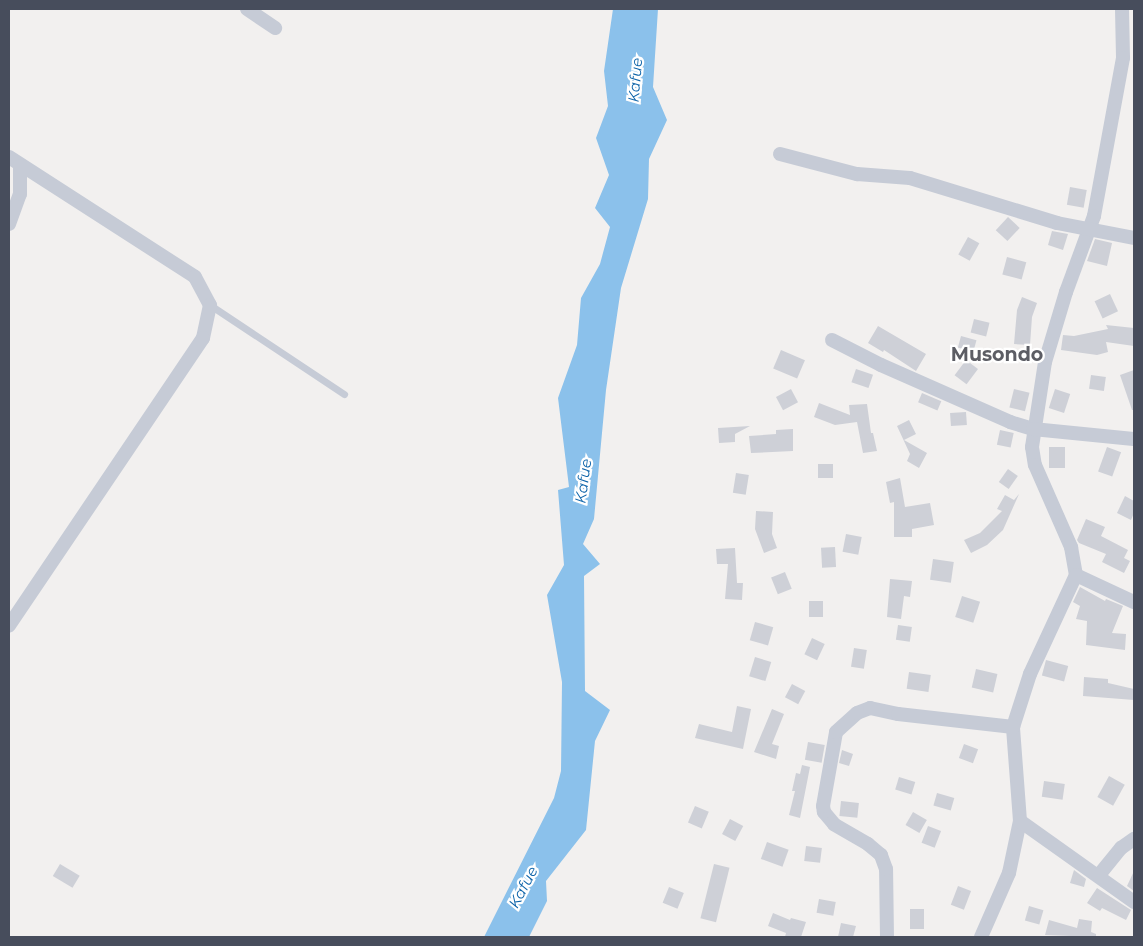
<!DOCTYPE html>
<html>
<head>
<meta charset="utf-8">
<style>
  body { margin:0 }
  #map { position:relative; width:1143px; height:946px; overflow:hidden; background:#f2f0ef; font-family:Montserrat,sans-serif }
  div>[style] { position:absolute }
  .water>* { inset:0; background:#8bc1eb }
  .building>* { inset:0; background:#ced0d7; transform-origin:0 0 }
  .service>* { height:7px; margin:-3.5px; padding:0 3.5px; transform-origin:3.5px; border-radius:3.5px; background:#c6cbd6 }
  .minor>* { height:14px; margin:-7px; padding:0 7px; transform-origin:7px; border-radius:7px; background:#c6cbd6 }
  span { translate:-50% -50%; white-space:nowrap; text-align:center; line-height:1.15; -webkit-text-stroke:4.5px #fff; paint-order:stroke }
  .water-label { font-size:15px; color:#0e64a9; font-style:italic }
  .district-label { font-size:19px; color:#5c5d64; font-weight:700 }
  .frame { position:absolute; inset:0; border:10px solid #474d5c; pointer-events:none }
</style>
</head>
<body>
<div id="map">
  <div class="water">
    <div style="clip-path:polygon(613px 9px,658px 9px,653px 87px,667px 120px,649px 159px,648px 199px,621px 288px,606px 390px,594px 519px,583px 544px,600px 564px,584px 576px,585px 691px,610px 710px,595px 741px,586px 830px,546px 881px,547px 901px,529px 937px,484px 937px,554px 798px,561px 771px,562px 682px,547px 595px,564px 565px,558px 490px,569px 487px,558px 398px,577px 345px,581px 298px,600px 264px,610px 227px,595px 208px,609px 175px,596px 138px,608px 106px,604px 71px)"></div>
  </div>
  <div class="building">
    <div style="left:1070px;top:187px;width:17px;height:18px;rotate:10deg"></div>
    <div style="left:1008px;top:217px;width:16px;height:18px;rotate:43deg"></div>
    <div style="clip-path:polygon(1052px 231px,1068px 234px,1063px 250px,1048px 245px)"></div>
    <div style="left:968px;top:237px;width:13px;height:20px;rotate:29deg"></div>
    <div style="clip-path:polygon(1095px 239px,1112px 243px,1107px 266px,1087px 261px)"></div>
    <div style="left:1007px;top:257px;width:20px;height:18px;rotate:15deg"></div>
    <div style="left:1110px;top:294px;width:19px;height:17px;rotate:65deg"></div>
    <div style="clip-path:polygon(1022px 297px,1037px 303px,1032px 317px,1030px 345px,1014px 344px,1017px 310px)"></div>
    <div style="left:974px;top:319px;width:16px;height:14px;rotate:14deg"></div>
    <div style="clip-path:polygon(1106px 325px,1134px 328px,1134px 346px,1106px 342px,1108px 352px,1097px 355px,1061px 350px,1063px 335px,1074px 336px,1108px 329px)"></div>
    <div style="clip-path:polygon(878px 326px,926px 354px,916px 371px,884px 350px,883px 352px,868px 343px)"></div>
    <div style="left:961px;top:336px;width:16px;height:12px;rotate:15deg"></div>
    <div style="left:781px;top:350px;width:26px;height:20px;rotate:23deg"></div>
    <div style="left:966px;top:360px;width:15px;height:19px;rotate:37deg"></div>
    <div style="left:856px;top:369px;width:18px;height:14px;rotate:19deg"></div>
    <div style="clip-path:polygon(1134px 370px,1134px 410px,1132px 410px,1120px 375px)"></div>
    <div style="left:1091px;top:375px;width:15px;height:14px;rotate:8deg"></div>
    <div style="left:791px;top:389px;width:15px;height:17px;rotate:62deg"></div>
    <div style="left:1014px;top:389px;width:16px;height:19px;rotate:14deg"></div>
    <div style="left:1055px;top:389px;width:16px;height:20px;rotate:18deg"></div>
    <div style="left:922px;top:393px;width:21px;height:10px;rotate:23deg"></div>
    <div style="clip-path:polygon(819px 403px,850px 415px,849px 405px,867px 404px,871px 433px,873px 433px,877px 451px,863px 453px,857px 422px,835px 425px,814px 417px)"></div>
    <div style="left:966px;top:412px;width:13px;height:16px;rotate:86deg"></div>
    <div style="clip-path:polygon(909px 420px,916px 434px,904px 440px,927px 453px,919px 468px,907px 461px,910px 454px,897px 426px)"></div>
    <div style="clip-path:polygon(750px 426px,735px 434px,735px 442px,719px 443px,718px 428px)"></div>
    <div style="clip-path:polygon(793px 429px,793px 451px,751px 453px,749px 436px,776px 434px,776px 430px)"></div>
    <div style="left:1000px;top:430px;width:14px;height:15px;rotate:12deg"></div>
    <div style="left:1049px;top:447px;width:16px;height:21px"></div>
    <div style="left:1107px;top:447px;width:15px;height:26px;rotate:20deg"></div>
    <div style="left:818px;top:464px;width:15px;height:14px"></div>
    <div style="left:1008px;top:469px;width:12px;height:16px;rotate:35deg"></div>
    <div style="left:736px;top:473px;width:13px;height:20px;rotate:9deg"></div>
    <div style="clip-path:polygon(900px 478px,905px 507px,930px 503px,934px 525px,912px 529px,912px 537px,894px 537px,894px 502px,890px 503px,886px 482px)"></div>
    <div style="clip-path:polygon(1019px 494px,1003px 530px,987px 545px,971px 553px,964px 540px,980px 533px,1002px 511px,997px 509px,1005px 495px,1014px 500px)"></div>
    <div style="clip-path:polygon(1125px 496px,1134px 501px,1134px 513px,1131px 520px,1117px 513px)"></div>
    <div style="clip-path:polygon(756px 511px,773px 512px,772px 534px,777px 548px,764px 553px,755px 529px)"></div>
    <div style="clip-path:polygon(1086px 519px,1105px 527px,1101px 536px,1128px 550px,1124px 558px,1130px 561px,1124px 573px,1102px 562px,1106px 554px,1079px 543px,1077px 540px)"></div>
    <div style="left:846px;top:534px;width:16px;height:18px;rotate:11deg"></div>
    <div style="left:835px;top:547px;width:20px;height:14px;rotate:87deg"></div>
    <div style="clip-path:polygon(735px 548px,737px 583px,743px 583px,742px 600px,725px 599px,728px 564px,717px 564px,716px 549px)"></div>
    <div style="left:933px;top:559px;width:21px;height:21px;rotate:8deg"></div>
    <div style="left:785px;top:572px;width:18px;height:15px;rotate:68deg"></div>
    <div style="clip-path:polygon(890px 579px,912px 581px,910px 597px,904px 596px,901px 619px,887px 617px)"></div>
    <div style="clip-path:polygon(1080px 587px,1105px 601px,1106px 599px,1123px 606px,1112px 633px,1126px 634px,1125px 650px,1086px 645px,1087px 621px,1076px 619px,1080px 606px,1073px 602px)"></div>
    <div style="left:962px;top:596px;width:19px;height:22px;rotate:18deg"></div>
    <div style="left:809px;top:601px;width:14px;height:16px"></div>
    <div style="left:755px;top:622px;width:19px;height:19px;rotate:16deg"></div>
    <div style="left:898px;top:625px;width:14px;height:15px;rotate:8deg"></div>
    <div style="left:812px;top:638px;width:14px;height:18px;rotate:25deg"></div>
    <div style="left:854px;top:648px;width:13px;height:19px;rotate:9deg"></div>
    <div style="left:755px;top:657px;width:17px;height:20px;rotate:17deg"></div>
    <div style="left:1046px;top:660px;width:23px;height:16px;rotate:15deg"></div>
    <div style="left:976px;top:669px;width:22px;height:19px;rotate:13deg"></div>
    <div style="left:909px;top:672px;width:22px;height:17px;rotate:8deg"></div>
    <div style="clip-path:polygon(1084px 677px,1108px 679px,1108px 683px,1134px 689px,1134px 700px,1083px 696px)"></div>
    <div style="left:792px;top:684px;width:15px;height:15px;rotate:28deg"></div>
    <div style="clip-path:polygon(737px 706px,751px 709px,743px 749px,695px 738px,699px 724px,732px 732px)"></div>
    <div style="clip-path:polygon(772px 709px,784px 714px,772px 744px,779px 746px,776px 759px,754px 752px)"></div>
    <div style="left:808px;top:742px;width:17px;height:18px;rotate:10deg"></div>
    <div style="left:964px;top:744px;width:15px;height:15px;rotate:20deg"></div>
    <div style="clip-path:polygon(842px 750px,853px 754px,849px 766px,839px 763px)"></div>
    <div style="clip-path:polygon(802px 765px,810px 767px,800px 818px,789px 815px,795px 791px,792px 791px,796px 773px,800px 774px)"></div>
    <div style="left:1109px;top:776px;width:18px;height:24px;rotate:29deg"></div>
    <div style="left:899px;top:777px;width:17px;height:13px;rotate:17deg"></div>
    <div style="left:1044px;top:781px;width:21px;height:16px;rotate:8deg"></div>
    <div style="left:937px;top:793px;width:18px;height:13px;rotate:16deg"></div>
    <div style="left:841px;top:801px;width:18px;height:15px;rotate:6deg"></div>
    <div style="left:695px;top:806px;width:15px;height:18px;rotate:23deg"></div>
    <div style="left:913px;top:812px;width:16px;height:15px;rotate:30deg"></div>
    <div style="left:730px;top:819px;width:15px;height:17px;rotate:28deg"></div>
    <div style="left:928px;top:826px;width:14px;height:18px;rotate:21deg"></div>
    <div style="left:767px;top:842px;width:23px;height:18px;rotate:20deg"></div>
    <div style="left:806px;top:846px;width:16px;height:15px;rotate:7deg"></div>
    <div style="left:60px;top:864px;width:23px;height:14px;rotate:31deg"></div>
    <div style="left:714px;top:864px;width:16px;height:56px;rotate:14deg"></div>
    <div style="clip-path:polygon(1074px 870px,1086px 879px,1084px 887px,1070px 883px)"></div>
    <div style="clip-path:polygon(1134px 871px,1134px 891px,1127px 886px)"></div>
    <div style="left:958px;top:886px;width:14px;height:20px;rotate:21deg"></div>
    <div style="left:669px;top:887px;width:16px;height:17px;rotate:22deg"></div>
    <div style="clip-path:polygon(1097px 888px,1131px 910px,1126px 920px,1102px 908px,1100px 911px,1087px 903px)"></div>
    <div style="left:819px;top:899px;width:17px;height:14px;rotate:10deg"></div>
    <div style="left:1029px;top:906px;width:15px;height:15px;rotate:16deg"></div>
    <div style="left:910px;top:909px;width:14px;height:20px"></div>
    <div style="clip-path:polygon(773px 913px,790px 920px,791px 918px,806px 922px,801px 937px,785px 937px,786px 933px,768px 926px)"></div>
    <div style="clip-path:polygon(1079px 919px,1092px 921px,1091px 932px,1096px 934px,1096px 937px,1045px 935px,1049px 920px,1077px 928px)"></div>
    <div style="clip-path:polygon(841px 923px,856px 926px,853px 937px,838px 937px)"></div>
  </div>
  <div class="service">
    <div style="left:210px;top:305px;width:161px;rotate:33.6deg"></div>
  </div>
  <div class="minor">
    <div style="left:247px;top:9px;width:34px;rotate:34deg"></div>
    <div style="left:1122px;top:9px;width:49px;rotate:88.8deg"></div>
    <div style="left:1123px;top:58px;width:161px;rotate:100.4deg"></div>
    <div style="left:1094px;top:216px;width:81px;rotate:110.2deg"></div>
    <div style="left:1066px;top:292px;width:73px;rotate:106.7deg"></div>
    <div style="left:1045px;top:362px;width:86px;rotate:98.7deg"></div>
    <div style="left:1032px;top:447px;width:18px;rotate:81deg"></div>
    <div style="left:1035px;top:465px;width:90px;rotate:66.3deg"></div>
    <div style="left:1071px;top:547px;width:28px;rotate:80deg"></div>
    <div style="left:1076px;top:575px;width:64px;rotate:25deg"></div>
    <div style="left:780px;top:154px;width:80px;rotate:14.6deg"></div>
    <div style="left:857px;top:174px;width:53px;rotate:4.3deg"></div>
    <div style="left:910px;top:178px;width:154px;rotate:17deg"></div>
    <div style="left:1057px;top:223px;width:78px;rotate:11deg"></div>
    <div style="left:9px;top:157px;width:221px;rotate:32.8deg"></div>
    <div style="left:195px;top:277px;width:32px;rotate:62deg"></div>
    <div style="left:210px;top:305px;width:34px;rotate:102deg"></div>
    <div style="left:203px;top:338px;width:347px;rotate:124deg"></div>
    <div style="left:9px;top:224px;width:32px;rotate:-70deg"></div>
    <div style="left:20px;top:194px;width:28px;rotate:-90deg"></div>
    <div style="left:832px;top:340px;width:55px;rotate:27deg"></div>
    <div style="left:881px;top:365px;width:141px;rotate:23.8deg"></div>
    <div style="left:1010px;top:422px;width:24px;rotate:17deg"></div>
    <div style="left:1033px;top:429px;width:101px;rotate:5.7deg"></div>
    <div style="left:1020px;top:821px;width:94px;rotate:-94.3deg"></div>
    <div style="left:1013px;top:727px;width:56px;rotate:-72.2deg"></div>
    <div style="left:1030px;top:674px;width:109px;rotate:-65.1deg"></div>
    <div style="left:1099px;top:875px;width:35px;rotate:-51deg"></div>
    <div style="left:1121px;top:848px;width:16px;rotate:-35deg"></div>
    <div style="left:887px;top:937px;width:68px;rotate:-90.8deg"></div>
    <div style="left:886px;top:869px;width:15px;rotate:-110deg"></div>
    <div style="left:881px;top:855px;width:17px;rotate:-140deg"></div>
    <div style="left:868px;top:844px;width:39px;rotate:-150deg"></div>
    <div style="left:834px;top:824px;width:16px;rotate:-130deg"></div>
    <div style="left:824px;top:812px;width:6px;rotate:-99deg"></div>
    <div style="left:823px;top:806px;width:75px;rotate:-80deg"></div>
    <div style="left:836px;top:732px;width:28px;rotate:-42deg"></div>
    <div style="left:857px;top:713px;width:14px;rotate:-21deg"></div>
    <div style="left:870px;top:708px;width:29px;rotate:12deg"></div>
    <div style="left:898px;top:714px;width:116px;rotate:6.4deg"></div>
    <div style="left:981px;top:937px;width:70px;rotate:-66.4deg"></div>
    <div style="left:1009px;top:873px;width:53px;rotate:-78.1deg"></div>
    <div style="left:1020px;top:821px;width:140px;rotate:35.4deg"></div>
  </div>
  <div class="water-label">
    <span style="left:635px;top:80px;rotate:-85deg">Kafue</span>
    <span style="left:583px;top:481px;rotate:-82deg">Kafue</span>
    <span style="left:523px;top:887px;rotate:-62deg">Kafue</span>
  </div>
  <div class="district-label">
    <span style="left:997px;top:355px">Musondo</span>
  </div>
  <div class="frame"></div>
</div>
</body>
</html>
